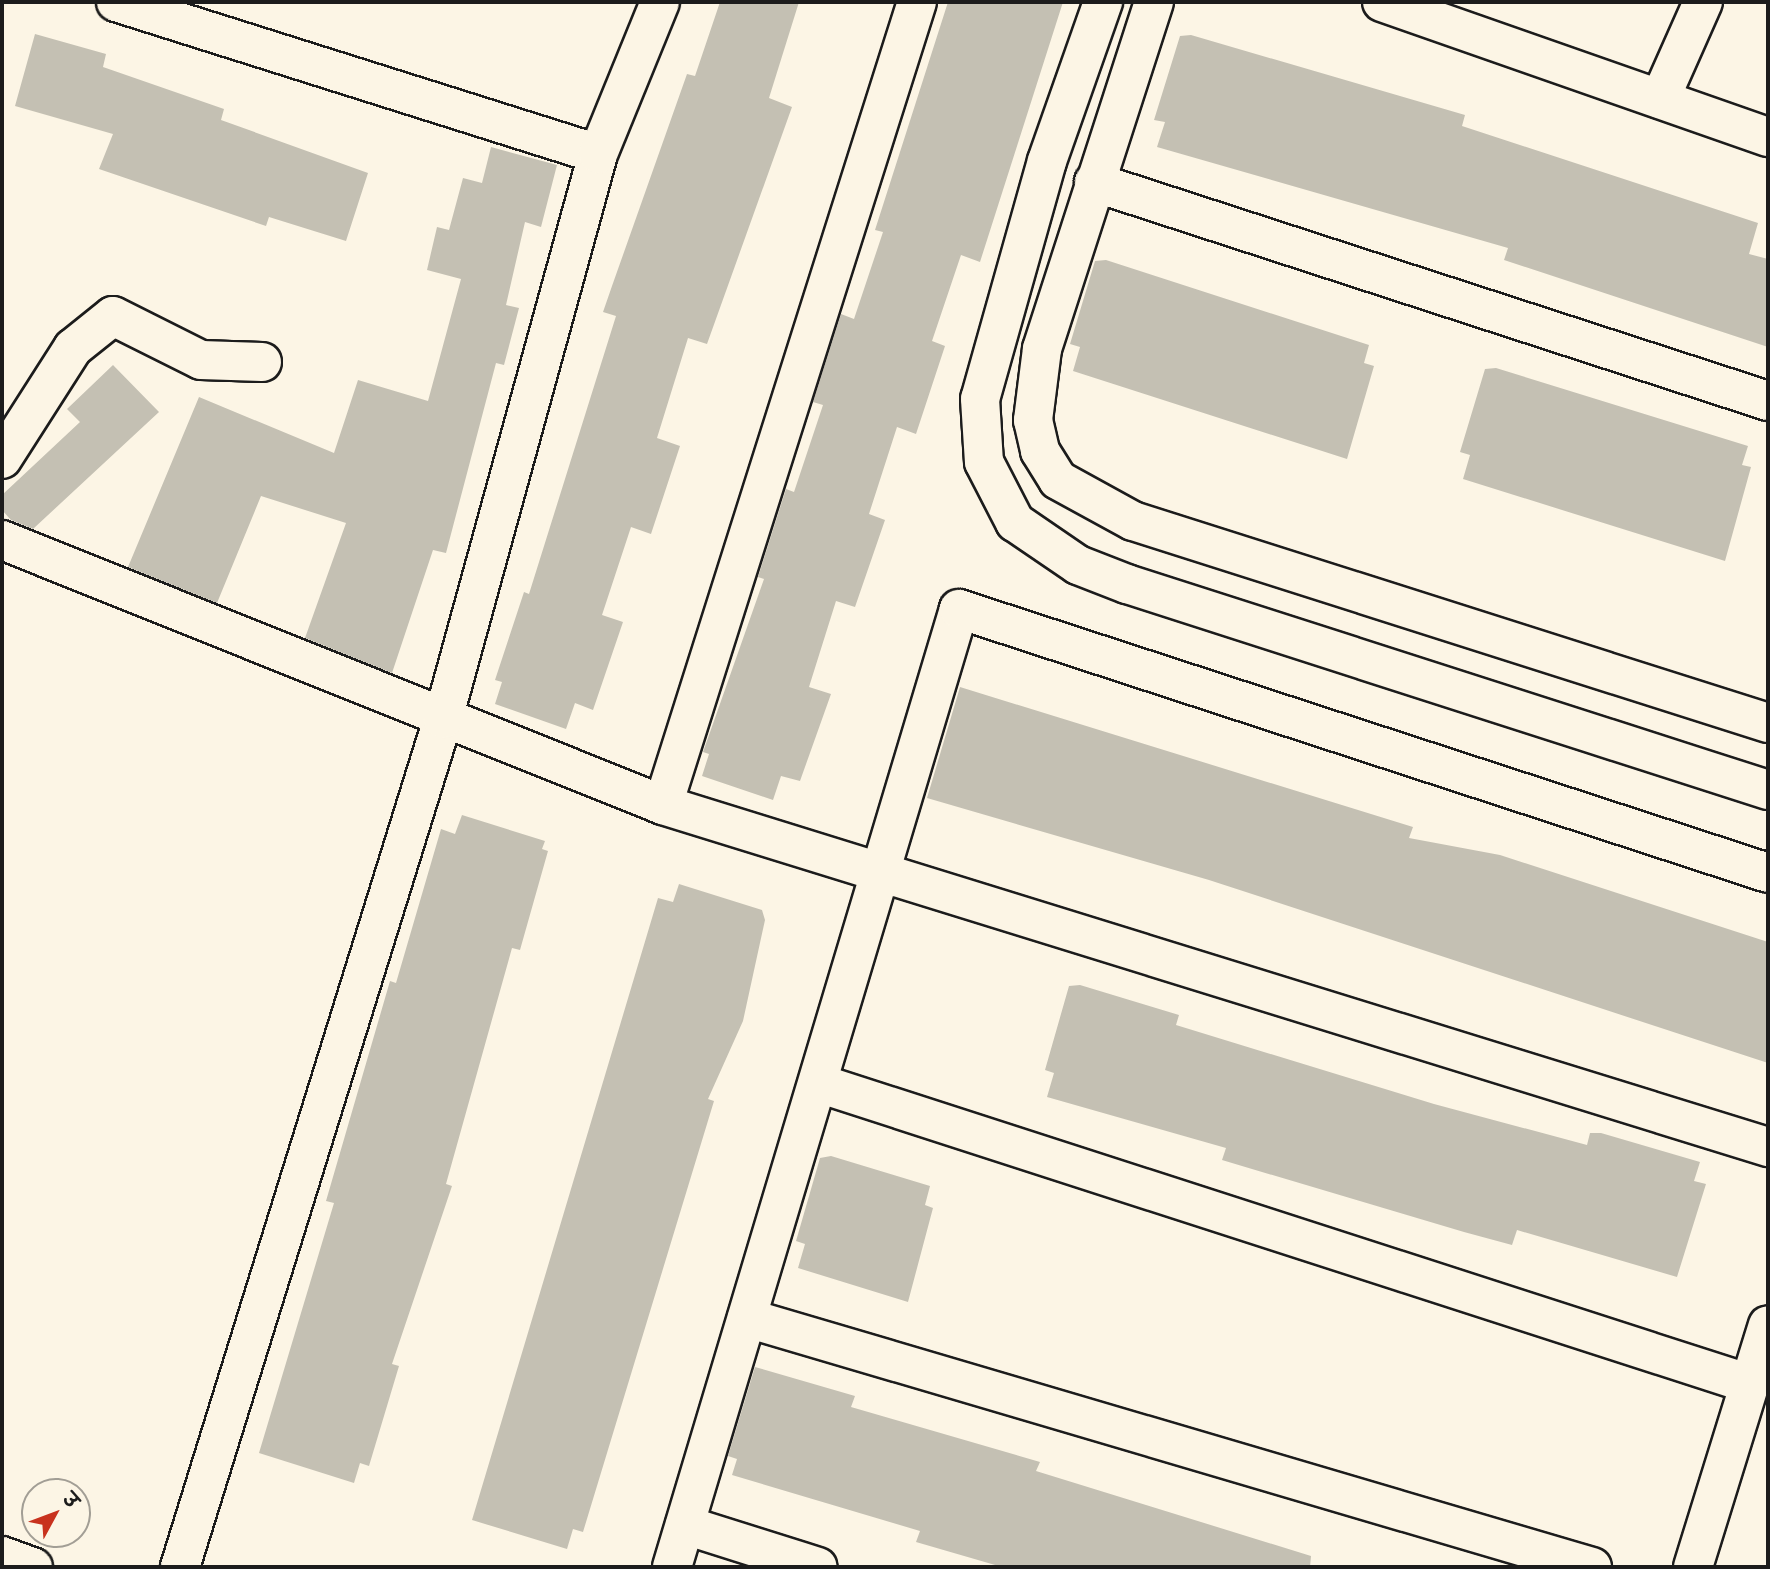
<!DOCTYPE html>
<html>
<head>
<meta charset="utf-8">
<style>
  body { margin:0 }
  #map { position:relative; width:1770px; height:1569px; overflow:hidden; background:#fcf5e5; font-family:Pangolin,"Playpen Sans Deva",sans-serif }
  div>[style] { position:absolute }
  .building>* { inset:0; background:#c4c0b3 }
  .roads { filter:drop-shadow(2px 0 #1c1c1c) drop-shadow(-2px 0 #1c1c1c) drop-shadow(0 2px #1c1c1c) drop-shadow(0 -2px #1c1c1c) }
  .street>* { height:38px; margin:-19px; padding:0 19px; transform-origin:19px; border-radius:19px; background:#fcf5e5 }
  .secondary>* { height:38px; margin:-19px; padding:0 19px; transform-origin:19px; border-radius:19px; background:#fcf5e5 }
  span { translate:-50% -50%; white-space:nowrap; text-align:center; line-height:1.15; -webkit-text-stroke:5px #fcf5e5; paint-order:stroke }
  .frame { position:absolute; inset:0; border:4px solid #1c1c1c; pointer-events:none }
  .north { position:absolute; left:21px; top:1478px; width:70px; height:70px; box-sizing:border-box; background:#fcf5e5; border:2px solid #a29e95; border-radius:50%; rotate:49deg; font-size:19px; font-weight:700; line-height:28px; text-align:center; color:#1c1c1c }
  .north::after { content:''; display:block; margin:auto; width:24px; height:32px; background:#c8321e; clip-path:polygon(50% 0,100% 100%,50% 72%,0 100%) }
</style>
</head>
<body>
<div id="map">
  <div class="building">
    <div style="clip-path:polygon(720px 2px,799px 2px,769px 98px,792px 107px,707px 344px,688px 338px,657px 438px,680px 446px,651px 534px,631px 527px,602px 615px,623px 622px,593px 710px,575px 703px,566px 729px,495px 704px,502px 682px,495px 680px,524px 592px,529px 594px,616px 316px,603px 312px,612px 286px,687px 74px,695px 76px)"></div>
    <div style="clip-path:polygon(948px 2px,1063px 2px,980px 262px,961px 255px,932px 341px,945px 346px,916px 434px,897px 427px,869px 514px,885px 520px,855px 607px,836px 601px,809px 687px,831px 694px,800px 781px,781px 776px,773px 800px,702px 776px,709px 754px,703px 752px,764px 579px,758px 577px,786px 489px,794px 492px,823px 405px,813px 402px,841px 314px,854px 319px,883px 232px,875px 230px)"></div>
    <div style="clip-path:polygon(35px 34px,106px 54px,103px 67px,224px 109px,221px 120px,368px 173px,346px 241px,269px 217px,266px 226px,99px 169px,113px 134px,15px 106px)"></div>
    <div style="clip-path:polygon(1191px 35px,1465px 115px,1462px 126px,1758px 223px,1749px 254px,1768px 259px,1768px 347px,1504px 260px,1508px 248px,1157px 147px,1165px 122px,1154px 120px,1180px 36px)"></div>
    <div style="clip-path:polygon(491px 147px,557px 165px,541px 227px,525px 222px,506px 305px,519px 308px,504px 365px,496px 363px,446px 553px,433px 550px,392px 673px,305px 638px,346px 523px,261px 496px,217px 603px,128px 567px,199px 397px,334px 453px,358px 380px,428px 401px,461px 279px,427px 270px,437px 227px,449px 230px,463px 178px,482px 183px)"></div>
    <div style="clip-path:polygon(1106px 260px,1369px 345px,1364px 363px,1374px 366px,1347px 459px,1073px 371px,1080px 347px,1070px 344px,1095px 261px)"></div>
    <div style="clip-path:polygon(113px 365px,159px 412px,33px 529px,11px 520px,2px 510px,2px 495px,80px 422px,67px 409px)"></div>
    <div style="clip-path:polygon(1496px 368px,1748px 446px,1742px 465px,1751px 467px,1725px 561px,1463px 479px,1470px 455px,1460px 452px,1485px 369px)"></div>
    <div style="clip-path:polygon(960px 687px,1413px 827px,1409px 838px,1500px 855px,1768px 942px,1768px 1063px,1209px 880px,927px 798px)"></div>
    <div style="clip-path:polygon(462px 815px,545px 841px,542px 849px,548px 851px,520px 950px,512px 948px,446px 1184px,452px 1186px,392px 1364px,399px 1366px,369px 1466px,360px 1463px,354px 1483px,259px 1453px,334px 1203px,326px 1201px,390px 981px,396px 983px,441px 829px,455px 834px)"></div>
    <div style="clip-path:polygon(679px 884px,762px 910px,765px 920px,743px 1021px,708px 1099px,714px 1101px,583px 1532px,573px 1529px,567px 1549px,472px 1520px,658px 898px,673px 902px)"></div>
    <div style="clip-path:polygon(1080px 985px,1179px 1015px,1176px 1025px,1434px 1104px,1587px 1145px,1590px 1133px,1601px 1133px,1700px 1162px,1694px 1181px,1706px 1184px,1677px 1277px,1517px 1230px,1512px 1245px,1464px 1232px,1222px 1160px,1226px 1148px,1047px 1097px,1054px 1073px,1045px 1070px,1069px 986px)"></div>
    <div style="clip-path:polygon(831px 1156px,930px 1186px,925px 1205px,933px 1208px,908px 1302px,798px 1268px,805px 1244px,796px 1241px,820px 1158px)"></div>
    <div style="clip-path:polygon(755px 1367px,855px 1396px,851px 1407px,1040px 1462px,1036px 1471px,1311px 1556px,1310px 1567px,1002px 1567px,916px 1542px,920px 1531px,732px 1475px,737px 1459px,728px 1456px)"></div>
  </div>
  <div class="roads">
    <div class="street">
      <div style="left:116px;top:2px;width:505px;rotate:17.5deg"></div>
      <div style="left:1382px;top:2px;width:409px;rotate:19.3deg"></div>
      <div style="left:1660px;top:99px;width:106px;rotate:-66.1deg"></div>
      <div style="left:1094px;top:182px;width:709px;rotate:18deg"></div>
      <div style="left:2px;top:459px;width:132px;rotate:-57.4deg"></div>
      <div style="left:73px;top:348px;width:51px;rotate:-38.7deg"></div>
      <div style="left:113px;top:316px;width:98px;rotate:26.6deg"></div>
      <div style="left:201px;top:360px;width:61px;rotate:1.9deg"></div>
      <div style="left:2px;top:540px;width:712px;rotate:21.85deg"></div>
      <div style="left:663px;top:805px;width:1157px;rotate:17.2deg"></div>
      <div style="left:663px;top:805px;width:842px;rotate:-72.45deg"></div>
      <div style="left:818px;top:1083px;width:979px;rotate:17.9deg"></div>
      <div style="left:747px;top:1318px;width:881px;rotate:16.42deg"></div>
      <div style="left:685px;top:1525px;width:139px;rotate:17.5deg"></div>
      <div style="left:2px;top:1556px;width:33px;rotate:20deg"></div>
      <div style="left:180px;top:1567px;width:888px;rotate:-72.77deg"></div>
      <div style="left:443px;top:719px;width:586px;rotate:-74.66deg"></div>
      <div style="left:598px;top:154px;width:164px;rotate:-67.8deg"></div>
      <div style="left:672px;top:1567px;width:1000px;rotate:-73.32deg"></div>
      <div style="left:959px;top:609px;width:851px;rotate:18.07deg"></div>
      <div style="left:1693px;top:1567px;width:253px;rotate:-72.8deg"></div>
    </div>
    <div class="secondary">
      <div style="left:1103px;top:2px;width:169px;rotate:109.4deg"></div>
      <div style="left:1047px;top:161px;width:247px;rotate:105.7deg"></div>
      <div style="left:980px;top:399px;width:63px;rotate:86.4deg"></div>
      <div style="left:984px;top:462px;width:68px;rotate:62.7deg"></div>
      <div style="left:1015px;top:522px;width:76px;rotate:34.3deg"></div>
      <div style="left:1078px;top:565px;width:53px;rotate:21.2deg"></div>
      <div style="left:1127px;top:584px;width:673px;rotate:17.82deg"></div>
      <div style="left:1154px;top:2px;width:365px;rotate:107.9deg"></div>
      <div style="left:1042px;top:349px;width:72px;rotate:97.2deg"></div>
      <div style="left:1033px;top:420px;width:32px;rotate:77deg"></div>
      <div style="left:1040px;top:451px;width:34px;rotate:58deg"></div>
      <div style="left:1058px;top:480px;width:85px;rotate:28.7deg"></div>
      <div style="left:1133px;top:521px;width:666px;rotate:17.65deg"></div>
    </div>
  </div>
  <div class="frame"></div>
  <div class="north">उ</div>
</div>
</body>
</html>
